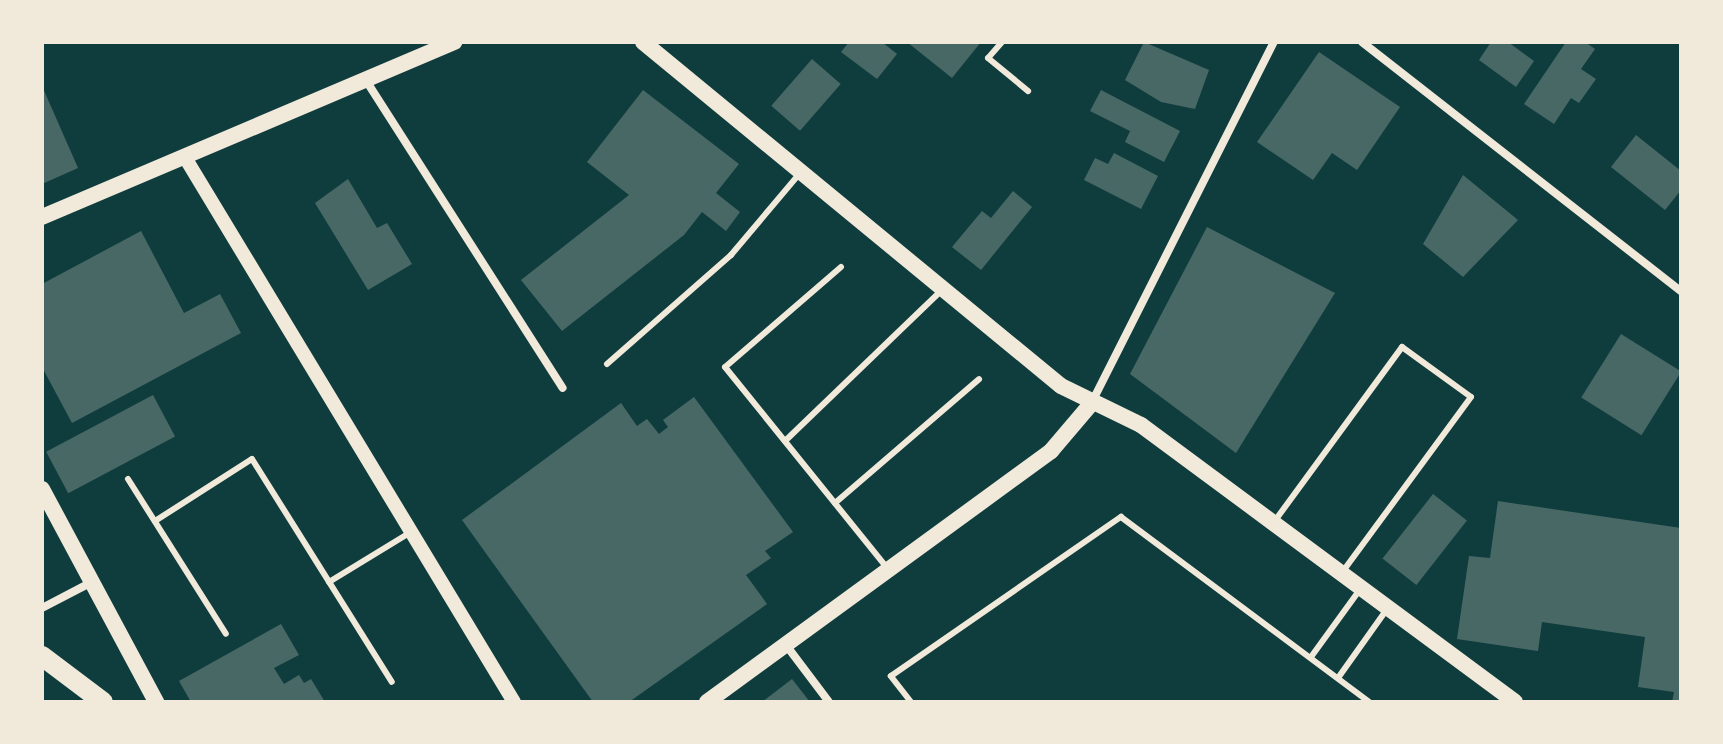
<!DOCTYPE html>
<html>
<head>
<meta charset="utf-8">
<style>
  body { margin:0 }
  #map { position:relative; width:1723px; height:744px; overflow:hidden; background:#0f3d3e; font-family:Raleway,sans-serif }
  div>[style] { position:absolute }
  .building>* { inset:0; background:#486865; transform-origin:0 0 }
  .service>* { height:6px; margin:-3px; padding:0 3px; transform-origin:3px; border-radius:3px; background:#f1e9da }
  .minor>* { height:8px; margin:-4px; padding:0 4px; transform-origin:4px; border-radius:4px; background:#f1e9da }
  .tertiary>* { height:14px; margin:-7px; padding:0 7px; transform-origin:7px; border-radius:7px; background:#f1e9da }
  .secondary>* { height:16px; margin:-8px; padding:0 8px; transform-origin:8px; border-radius:8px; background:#f1e9da }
  .primary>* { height:20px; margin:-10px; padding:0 10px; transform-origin:10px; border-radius:10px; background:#f1e9da }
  span { translate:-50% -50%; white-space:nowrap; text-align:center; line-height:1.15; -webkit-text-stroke:8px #f1e9da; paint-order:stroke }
  .frame { position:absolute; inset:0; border:44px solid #f1e9da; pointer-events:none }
</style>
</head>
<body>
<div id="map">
  <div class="building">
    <div style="clip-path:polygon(849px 42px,882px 42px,897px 54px,877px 79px,841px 52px)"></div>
    <div style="clip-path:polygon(907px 42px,981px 42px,952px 78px)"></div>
    <div style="clip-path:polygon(1144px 42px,1209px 70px,1195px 109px,1161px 102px,1125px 80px)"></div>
    <div style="clip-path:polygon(1491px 42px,1508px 42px,1534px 61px,1516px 87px,1479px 60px)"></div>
    <div style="clip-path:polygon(1566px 42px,1585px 42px,1595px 49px,1581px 69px,1596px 79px,1579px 103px,1571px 98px,1554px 124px,1524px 104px)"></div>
    <div style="clip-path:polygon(1319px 52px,1400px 107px,1357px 170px,1332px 153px,1313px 180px,1257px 142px)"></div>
    <div style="left:812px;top:59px;width:38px;height:62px;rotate:41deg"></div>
    <div style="clip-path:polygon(42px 86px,78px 168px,42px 184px)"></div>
    <div style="clip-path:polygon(643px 90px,739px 164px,716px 193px,740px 212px,726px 231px,702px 212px,684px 235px,562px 331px,521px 280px,629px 195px,587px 162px)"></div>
    <div style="clip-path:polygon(1101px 90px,1180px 131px,1164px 162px,1125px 142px,1130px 131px,1090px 111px)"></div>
    <div style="clip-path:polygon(1636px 135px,1681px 171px,1681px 190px,1665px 210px,1611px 167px)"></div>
    <div style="clip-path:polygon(1114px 153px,1158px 176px,1141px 209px,1084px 180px,1095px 158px,1108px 164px)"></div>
    <div style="clip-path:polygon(1463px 175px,1518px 220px,1463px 277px,1423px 244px)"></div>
    <div style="clip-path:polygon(348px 179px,377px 228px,387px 223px,412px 264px,368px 290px,315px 203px)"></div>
    <div style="clip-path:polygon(1013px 191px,1032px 207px,981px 270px,952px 247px,982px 211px,991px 218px)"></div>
    <div style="clip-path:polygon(1207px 227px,1335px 293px,1236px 453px,1130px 374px)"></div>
    <div style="clip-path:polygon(141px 231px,184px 313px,220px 294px,241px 333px,72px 423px,42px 367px,42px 284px)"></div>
    <div style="left:1621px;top:334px;width:71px;height:75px;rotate:32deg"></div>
    <div style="left:153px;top:395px;width:47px;height:121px;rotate:62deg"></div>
    <div style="clip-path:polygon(694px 397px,793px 532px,765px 551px,771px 558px,746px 575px,767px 604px,629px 702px,593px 702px,462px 520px,621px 403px,637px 426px,647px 419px,659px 434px,668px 427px,663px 420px)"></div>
    <div style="left:1433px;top:494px;width:43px;height:82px;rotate:38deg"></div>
    <div style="clip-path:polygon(1498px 501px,1681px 528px,1681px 702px,1672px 702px,1674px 692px,1638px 687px,1645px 637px,1542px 622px,1538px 651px,1457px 639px,1469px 556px,1490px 558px)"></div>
    <div style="clip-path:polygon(281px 624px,299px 655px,274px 668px,284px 684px,299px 675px,304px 683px,311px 679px,325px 702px,191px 702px,179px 681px)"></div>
    <div style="clip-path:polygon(792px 679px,810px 702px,762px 702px)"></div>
  </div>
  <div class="service">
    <div style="left:1002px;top:42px;width:21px;rotate:131deg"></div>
    <div style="left:988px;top:58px;width:52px;rotate:39.5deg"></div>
    <div style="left:841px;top:267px;width:153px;rotate:139.2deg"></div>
    <div style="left:725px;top:367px;width:260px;rotate:51.1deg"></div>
    <div style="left:607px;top:364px;width:165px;rotate:-41.3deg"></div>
    <div style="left:731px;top:255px;width:109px;rotate:-49.9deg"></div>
    <div style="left:785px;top:441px;width:216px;rotate:-43.9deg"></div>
    <div style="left:128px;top:479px;width:183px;rotate:57.7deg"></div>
    <div style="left:835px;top:503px;width:190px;rotate:-40.7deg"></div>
    <div style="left:155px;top:521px;width:115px;rotate:-32.6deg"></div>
    <div style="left:252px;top:459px;width:263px;rotate:57.9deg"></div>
    <div style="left:1274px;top:522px;width:217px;rotate:-53.8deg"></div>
    <div style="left:1402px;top:347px;width:85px;rotate:35.9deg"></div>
    <div style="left:1471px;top:397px;width:216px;rotate:126.3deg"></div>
    <div style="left:329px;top:582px;width:96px;rotate:-31.4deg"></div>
    <div style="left:1311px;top:657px;width:85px;rotate:-54.1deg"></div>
    <div style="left:1338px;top:678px;width:85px;rotate:-54.6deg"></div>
    <div style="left:911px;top:702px;width:33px;rotate:-128deg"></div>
    <div style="left:891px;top:676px;width:280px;rotate:-34.7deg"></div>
    <div style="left:1121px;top:517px;width:309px;rotate:36.7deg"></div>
  </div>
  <div class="minor">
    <div style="left:1362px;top:42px;width:405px;rotate:38deg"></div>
    <div style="left:367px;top:82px;width:363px;rotate:57.4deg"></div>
    <div style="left:1092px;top:402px;width:403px;rotate:-63.2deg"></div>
    <div style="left:42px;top:608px;width:56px;rotate:-27.5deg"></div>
    <div style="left:786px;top:645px;width:71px;rotate:53deg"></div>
  </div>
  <div class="tertiary">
    <div style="left:186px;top:159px;width:634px;rotate:58.87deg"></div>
  </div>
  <div class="secondary">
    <div style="left:643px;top:42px;width:541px;rotate:39.45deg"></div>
    <div style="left:1061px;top:386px;width:89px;rotate:26deg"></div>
    <div style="left:1141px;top:425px;width:465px;rotate:36.5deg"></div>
    <div style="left:42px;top:217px;width:448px;rotate:-23deg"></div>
    <div style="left:42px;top:489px;width:242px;rotate:61.8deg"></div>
    <div style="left:707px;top:702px;width:426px;rotate:-36.1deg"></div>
    <div style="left:1051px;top:451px;width:62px;rotate:-49.6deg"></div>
  </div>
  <div class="primary">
    <div style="left:42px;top:656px;width:76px;rotate:37deg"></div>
  </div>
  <div class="frame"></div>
</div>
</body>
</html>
